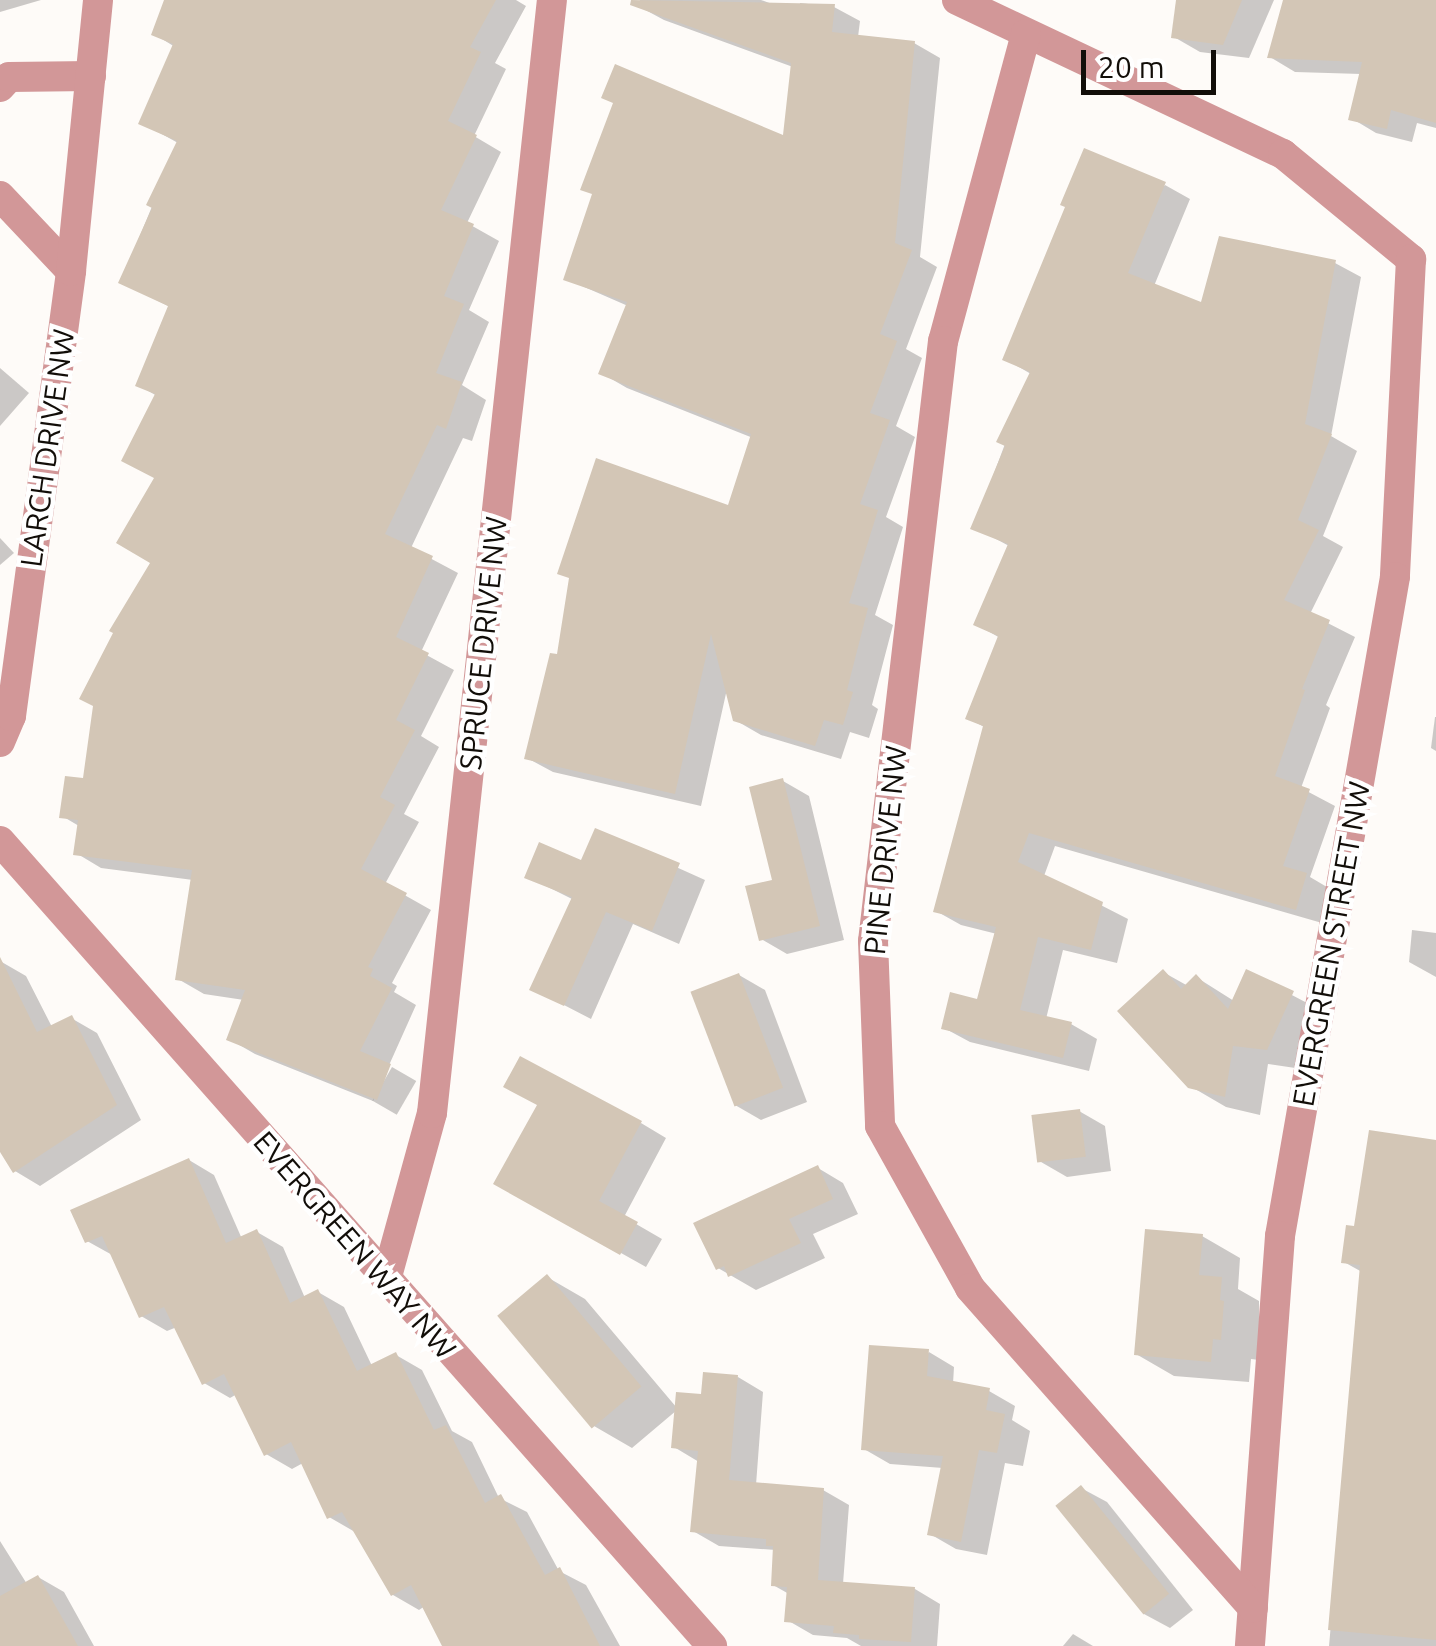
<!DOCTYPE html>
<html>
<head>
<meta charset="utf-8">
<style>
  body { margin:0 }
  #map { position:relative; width:1436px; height:1646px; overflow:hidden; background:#fefbf8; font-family:Ubuntu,sans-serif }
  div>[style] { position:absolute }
  .shadow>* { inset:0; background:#0003; transform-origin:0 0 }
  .building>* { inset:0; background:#d3c6b6; transform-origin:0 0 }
  .street>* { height:30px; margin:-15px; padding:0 15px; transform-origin:15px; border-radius:15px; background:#d29798 }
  span { translate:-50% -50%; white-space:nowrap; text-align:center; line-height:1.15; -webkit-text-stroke:9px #fff; paint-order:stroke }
  .street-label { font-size:30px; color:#120e09 }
  .scale { position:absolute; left:1081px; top:50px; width:135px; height:45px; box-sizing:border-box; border:5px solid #120e09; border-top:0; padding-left:12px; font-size:30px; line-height:35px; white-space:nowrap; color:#120e09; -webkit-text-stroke:8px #fff; paint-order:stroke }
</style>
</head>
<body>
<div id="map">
  <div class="shadow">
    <div style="clip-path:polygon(0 0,41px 0,0 12px)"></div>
    <div style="clip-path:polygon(167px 0,516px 0,526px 6px,495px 63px,506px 69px,474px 136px,501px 152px,467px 223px,499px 241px,469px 310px,489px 322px,462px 385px,486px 400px,472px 441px,463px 438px,411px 548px,458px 573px,421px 652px,454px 670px,421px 736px,439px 747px,404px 814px,419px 822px,385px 884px,431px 910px,392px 983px,397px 986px,394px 992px,416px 1005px,373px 1101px,255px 1054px,229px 1039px,244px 1000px,204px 994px,178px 979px,193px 880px,101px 868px,76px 853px,79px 826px,62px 816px,85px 781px,154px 562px,157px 396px,138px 385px,170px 307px,121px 282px,178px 143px,142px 123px,175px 47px,154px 34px)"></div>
    <div style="clip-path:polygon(640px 0,761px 0,799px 14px,800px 3px,834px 7px,860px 21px,858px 37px,914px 43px,940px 58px,920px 257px,937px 267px,906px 349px,922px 358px,896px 426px,915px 437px,886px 517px,903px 527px,875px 615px,893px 625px,872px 705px,878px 709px,869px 738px,850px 732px,841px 759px,761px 735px,735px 720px,727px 689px,701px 806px,553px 772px,527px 758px,559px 656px,730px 508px,753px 438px,627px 388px,601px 373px,628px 306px,566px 279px,785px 138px,793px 67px,664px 20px,638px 6px)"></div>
    <div style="clip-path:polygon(1179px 0,1274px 0,1249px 58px,1200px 52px,1174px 37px)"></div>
    <div style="clip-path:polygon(1285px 0,1436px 0,1436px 128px,1417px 123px,1412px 142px,1376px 133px,1351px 118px,1361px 74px,1295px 72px,1270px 57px)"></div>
    <div style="clip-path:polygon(1165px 185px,1190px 199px,1154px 286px,1203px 305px,1335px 263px,1361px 277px,1331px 436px,1357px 451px,1323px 536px,1343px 547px,1310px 614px,1355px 637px,1326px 705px,1330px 708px,1301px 788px,1335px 806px,1310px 877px,1332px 890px,1322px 923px,1055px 846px,1044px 876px,1128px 919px,1117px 963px,1063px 950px,1046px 1019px,1071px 1024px,1097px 1039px,1089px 1071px,970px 1042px,944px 1028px,979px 1002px,997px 934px,961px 925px,936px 911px,986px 728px,968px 718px,1000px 638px,976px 624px,1009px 546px,974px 527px,1031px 374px,1005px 359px)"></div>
    <div style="clip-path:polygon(0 368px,29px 393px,0 426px)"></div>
    <div style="clip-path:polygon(0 538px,14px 553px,0 565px)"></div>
    <div style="clip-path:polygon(1435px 717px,1436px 717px,1436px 751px,1431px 748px)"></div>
    <div style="clip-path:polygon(783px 781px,809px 796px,844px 940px,787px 954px,761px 939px,775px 881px)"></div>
    <div style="clip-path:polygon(596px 831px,705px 880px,679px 944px,633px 924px,591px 1019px,533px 989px,574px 900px,528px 877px,582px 864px)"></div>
    <div style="clip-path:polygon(1412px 930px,1436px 933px,1436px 977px,1409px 962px)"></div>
    <div style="clip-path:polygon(0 961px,26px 976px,52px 1027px,71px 1018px,97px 1033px,141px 1120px,40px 1186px,15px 1171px,0 1148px)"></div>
    <div style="clip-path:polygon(1163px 972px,1188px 986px,1196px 977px,1234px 1001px,1248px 972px,1328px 1014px,1302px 1069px,1268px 1064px,1260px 1115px,1226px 1107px,1190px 1086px)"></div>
    <div style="clip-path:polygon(739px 975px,765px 990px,807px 1102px,761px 1120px,735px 1105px)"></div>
    <div style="left:392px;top:1067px;width:28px;height:39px;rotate:30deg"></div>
    <div style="clip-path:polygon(1079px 1111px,1105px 1126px,1111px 1171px,1067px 1177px,1041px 1162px)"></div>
    <div style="clip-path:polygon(641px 1123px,666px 1138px,624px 1217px,662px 1239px,646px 1267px,496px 1183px)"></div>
    <div style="clip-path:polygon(1436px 1143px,1436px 1646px,1329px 1646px,1362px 1272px,1344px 1262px,1356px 1229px)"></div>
    <div style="clip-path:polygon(189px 1160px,214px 1175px,242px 1239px,257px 1232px,283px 1247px,305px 1298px,318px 1292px,344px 1307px,372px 1366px,396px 1355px,422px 1370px,452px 1431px,472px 1442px,499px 1498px,527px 1512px,559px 1571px,586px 1585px,620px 1646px,445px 1646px,425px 1606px,419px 1610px,393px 1595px,355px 1532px,329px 1517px,303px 1463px,292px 1469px,266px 1454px,237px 1394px,230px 1398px,204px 1383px,177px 1327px,167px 1331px,141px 1316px,114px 1256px,87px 1241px)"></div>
    <div style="clip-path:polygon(818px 1168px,843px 1183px,858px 1214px,813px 1234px,825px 1258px,756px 1290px,718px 1268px)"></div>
    <div style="clip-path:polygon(1202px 1236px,1240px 1258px,1238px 1289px,1259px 1301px,1259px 1360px,1251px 1359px,1249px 1382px,1174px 1376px,1136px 1354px)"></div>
    <div style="clip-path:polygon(547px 1277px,585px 1299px,677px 1408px,738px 1377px,763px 1392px,756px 1485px,823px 1490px,849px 1505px,843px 1584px,915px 1589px,940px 1604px,937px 1646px,861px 1646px,847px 1638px,813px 1635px,787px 1620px,789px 1594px,773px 1585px,776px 1550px,719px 1546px,693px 1531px,699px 1462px,674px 1447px,677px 1410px,632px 1448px,594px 1426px)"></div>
    <div style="clip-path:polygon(929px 1352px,954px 1367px,953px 1384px,989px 1391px,1015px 1406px,1012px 1420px,1030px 1431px,1023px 1466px,1005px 1463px,987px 1555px,956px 1549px,930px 1534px,943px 1468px,890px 1464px,864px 1449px)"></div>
    <div style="clip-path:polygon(1081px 1488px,1107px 1502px,1193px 1610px,1170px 1628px,1144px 1614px,1058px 1506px)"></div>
    <div style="clip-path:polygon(0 1541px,27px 1584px,38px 1577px,64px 1592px,94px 1646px,0 1646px)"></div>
    <div style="clip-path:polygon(1073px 1634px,1093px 1646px,1063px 1646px)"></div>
  </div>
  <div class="building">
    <div style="clip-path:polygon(164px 0,496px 0,470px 47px,481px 52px,448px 121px,477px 135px,441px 210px,474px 224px,444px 296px,464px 304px,436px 373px,462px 382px,446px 429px,437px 425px,385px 534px,433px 556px,396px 637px,429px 653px,396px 720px,415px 730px,380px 797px,395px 805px,361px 869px,407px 893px,368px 967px,373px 969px,370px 976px,392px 988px,360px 1051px,391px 1064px,377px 1100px,226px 1040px,245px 990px,175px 980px,192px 870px,73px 855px,78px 820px,59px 818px,65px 776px,83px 778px,93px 706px,79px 699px,113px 633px,109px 631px,150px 563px,116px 543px,154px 478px,121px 461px,155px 394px,135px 386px,168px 306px,118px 283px,152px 208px,146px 205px,177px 141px,138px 124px,173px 44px,151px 35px)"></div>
    <div style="clip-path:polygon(631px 0,835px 4px,832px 32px,915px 41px,895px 243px,912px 250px,880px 334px,897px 341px,870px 413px,890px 420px,860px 504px,878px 510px,849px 603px,868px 608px,847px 690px,853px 692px,843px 725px,824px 720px,815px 746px,733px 721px,711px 634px,675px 794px,524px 759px,550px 653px,557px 654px,569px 578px,557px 574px,596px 458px,728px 505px,751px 434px,598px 374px,627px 302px,563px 280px,592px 194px,580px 190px,613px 103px,601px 98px,615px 64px,783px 135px,791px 63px,630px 5px)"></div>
    <div style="clip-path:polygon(1176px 0,1242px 0,1223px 45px,1171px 38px)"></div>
    <div style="clip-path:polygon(1283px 0,1436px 0,1436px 123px,1391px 110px,1387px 129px,1348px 120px,1362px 62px,1267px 58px)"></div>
    <div style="clip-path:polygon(1084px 148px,1166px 182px,1128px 273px,1201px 302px,1219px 236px,1336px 260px,1305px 424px,1332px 434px,1298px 520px,1319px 530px,1284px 600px,1330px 620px,1302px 689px,1305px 690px,1275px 776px,1310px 789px,1283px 866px,1307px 873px,1296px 910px,1029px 833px,1018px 862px,1103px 902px,1091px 950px,1038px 937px,1020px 1010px,1072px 1022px,1063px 1058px,941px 1029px,950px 992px,977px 999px,996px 927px,933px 912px,983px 726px,965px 719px,998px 636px,973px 625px,1008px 544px,970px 529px,1005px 446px,996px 442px,1030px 372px,1002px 360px,1065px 207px,1060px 205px)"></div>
    <div style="clip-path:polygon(783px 778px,820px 926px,759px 941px,745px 886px,772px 880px,749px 787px)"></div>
    <div style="clip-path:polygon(595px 828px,680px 863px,652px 931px,606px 912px,564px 1006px,529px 990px,572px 897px,524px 878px,539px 842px,581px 860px)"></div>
    <div style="clip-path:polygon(0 957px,37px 1032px,72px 1015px,117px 1105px,13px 1173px,0 1152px)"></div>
    <div style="clip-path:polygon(1163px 969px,1181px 989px,1196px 974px,1228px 1009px,1246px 969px,1294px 991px,1267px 1050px,1233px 1046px,1225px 1097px,1188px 1088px,1117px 1011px)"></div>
    <div style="left:739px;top:973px;width:123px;height:52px;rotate:69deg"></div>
    <div style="clip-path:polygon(520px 1056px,642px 1121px,599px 1201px,638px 1222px,620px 1255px,493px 1184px,537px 1105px,503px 1087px)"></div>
    <div style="left:1080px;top:1109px;width:48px;height:49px;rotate:83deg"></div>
    <div style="clip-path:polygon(1369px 1130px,1436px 1140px,1436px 1640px,1328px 1630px,1360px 1265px,1341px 1263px,1346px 1225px,1354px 1226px)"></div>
    <div style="clip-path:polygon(189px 1158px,226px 1243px,257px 1229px,290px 1303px,318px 1289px,357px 1371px,396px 1352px,434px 1430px,446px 1425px,485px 1503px,501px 1494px,545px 1575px,560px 1567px,600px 1646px,442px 1646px,411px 1585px,391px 1596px,342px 1512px,327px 1519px,291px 1442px,264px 1456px,224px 1374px,202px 1385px,164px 1307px,139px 1318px,102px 1236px,85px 1243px,70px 1210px)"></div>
    <div style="clip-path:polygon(818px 1165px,833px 1199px,789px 1219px,801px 1243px,728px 1277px,724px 1266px,716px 1270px,693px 1223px)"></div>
    <div style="clip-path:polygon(1145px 1229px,1203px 1234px,1199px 1275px,1222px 1277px,1220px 1300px,1224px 1301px,1221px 1340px,1213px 1339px,1211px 1362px,1134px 1355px)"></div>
    <div style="left:547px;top:1274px;width:147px;height:65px;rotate:50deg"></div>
    <div style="clip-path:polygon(869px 1345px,929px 1349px,927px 1376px,990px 1388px,986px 1410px,1005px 1414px,997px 1453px,979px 1450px,961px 1542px,927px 1535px,943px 1456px,861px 1450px)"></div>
    <div style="clip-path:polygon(703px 1372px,738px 1375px,729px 1480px,824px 1488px,818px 1580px,915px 1587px,911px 1642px,859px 1639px,859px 1635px,833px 1633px,834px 1626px,784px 1622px,787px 1587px,771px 1586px,773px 1546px,766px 1546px,766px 1539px,690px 1532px,698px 1451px,671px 1448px,676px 1392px,701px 1394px)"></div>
    <div style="left:1081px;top:1485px;width:140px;height:33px;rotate:51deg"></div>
    <div style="clip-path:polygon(38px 1575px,78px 1646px,0 1646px,0 1596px)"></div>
  </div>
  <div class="street">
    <div style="left:957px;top:0;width:361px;rotate:25.3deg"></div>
    <div style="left:1283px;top:154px;width:166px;rotate:39.4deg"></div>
    <div style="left:1411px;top:259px;width:318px;rotate:92.9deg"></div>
    <div style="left:1395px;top:577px;width:669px;rotate:99.9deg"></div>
    <div style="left:1280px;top:1236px;width:411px;rotate:94.2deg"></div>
    <div style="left:1026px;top:34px;width:318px;rotate:105.1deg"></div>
    <div style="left:943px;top:341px;width:604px;rotate:96.65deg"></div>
    <div style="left:873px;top:941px;width:185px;rotate:87.8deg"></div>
    <div style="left:880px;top:1126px;width:185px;rotate:60.9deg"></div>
    <div style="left:970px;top:1288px;width:427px;rotate:48.5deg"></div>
    <div style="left:0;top:87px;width:13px;rotate:-48deg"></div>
    <div style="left:9px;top:77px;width:82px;rotate:-0.7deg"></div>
    <div style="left:0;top:196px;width:103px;rotate:46.6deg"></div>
    <div style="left:0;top:742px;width:28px;rotate:-67deg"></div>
    <div style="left:11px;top:716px;width:449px;rotate:-82.3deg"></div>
    <div style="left:71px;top:271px;width:272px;rotate:-84.3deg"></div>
    <div style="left:0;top:841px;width:1075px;rotate:48.51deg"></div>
    <div style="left:386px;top:1280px;width:173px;rotate:-74.6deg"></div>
    <div style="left:432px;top:1113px;width:1119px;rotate:-83.85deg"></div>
  </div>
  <div class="street-label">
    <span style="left:47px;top:448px;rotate:-82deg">LARCH DRIVE NW</span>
    <span style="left:483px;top:643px;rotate:-84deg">SPRUCE DRIVE NW</span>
    <span style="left:885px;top:850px;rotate:-84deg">PINE DRIVE NW</span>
    <span style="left:1331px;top:944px;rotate:-80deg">EVERGREEN STREET NW</span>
    <span style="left:355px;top:1245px;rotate:49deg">EVERGREEN WAY NW</span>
  </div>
  <div class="scale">20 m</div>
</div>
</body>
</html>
